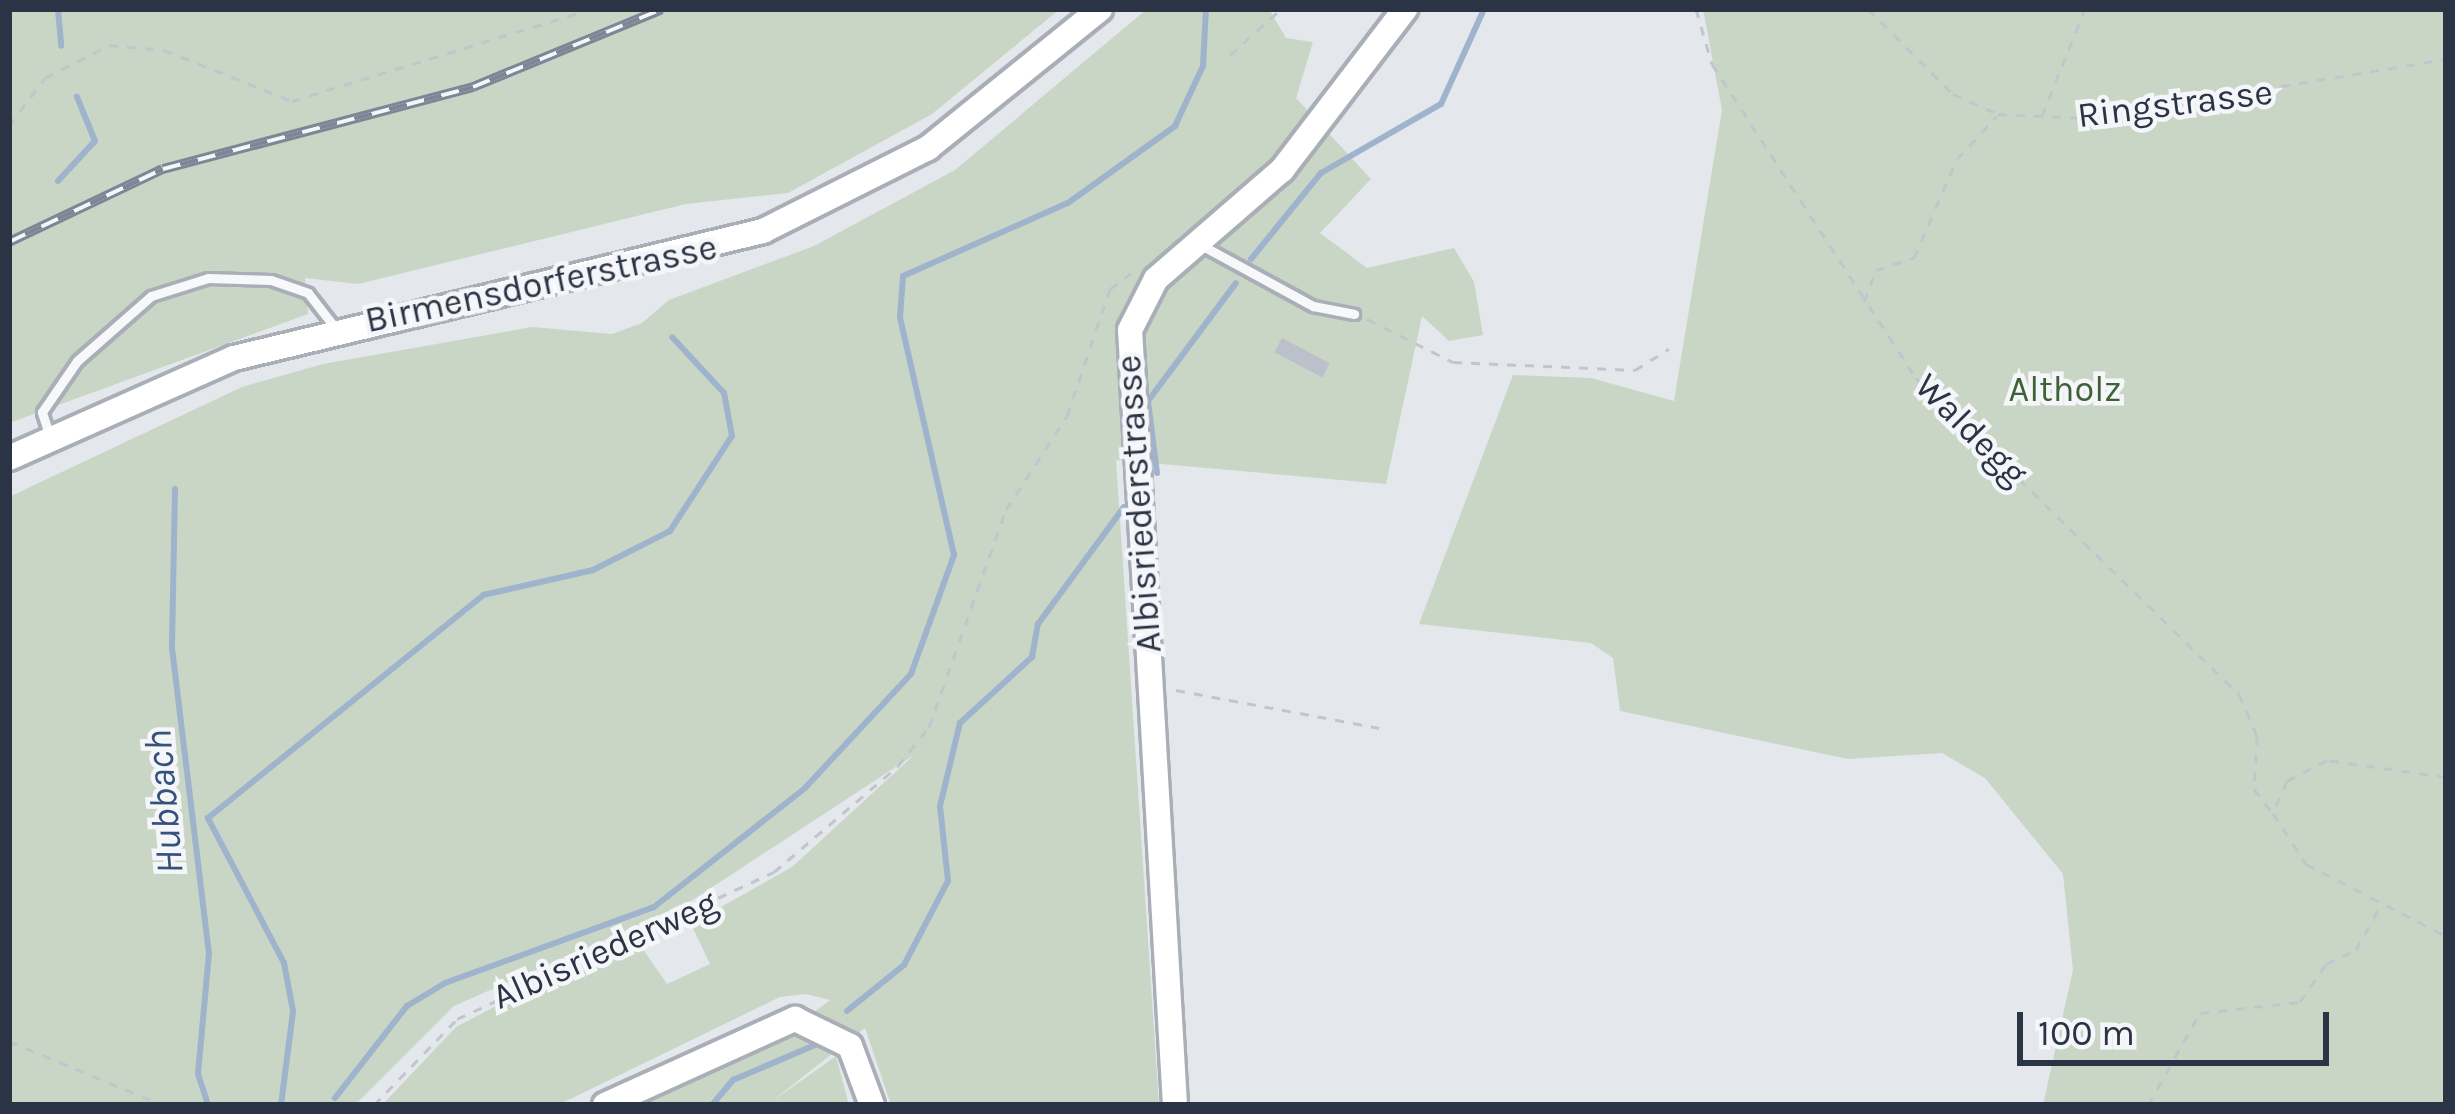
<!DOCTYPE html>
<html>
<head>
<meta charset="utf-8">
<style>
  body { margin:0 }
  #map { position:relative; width:2455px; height:1114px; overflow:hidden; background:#e4e7ec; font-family:Karla,sans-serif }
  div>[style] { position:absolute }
  .green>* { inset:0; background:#c9d6c5 }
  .stream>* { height:6px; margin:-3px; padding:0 3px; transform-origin:3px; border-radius:3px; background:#9fb4cc }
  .building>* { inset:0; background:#bbc0ca; transform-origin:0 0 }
  .path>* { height:3px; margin-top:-1.5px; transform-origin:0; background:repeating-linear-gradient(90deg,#c2c5cb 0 9px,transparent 0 18px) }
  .roads { filter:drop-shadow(3px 0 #a9aeb7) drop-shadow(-3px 0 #a9aeb7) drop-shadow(0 3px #a9aeb7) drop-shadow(0 -3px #a9aeb7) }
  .lane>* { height:9px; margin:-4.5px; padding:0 4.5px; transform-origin:4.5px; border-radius:4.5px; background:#f7f8fa }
  .secondary>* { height:24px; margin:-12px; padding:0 12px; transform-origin:12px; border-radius:12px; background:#fff }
  .rail>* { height:10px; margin-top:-5px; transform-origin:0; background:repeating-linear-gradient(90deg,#f4f6f9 0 18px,#7d8696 0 36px); box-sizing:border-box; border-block:3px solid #7d8696 }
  span { translate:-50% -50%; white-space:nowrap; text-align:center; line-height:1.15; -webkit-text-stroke:9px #f4f6f9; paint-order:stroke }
  .street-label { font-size:36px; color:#2b3445 }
  .park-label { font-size:36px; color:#3f6138 }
  .water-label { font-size:39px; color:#34527a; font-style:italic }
  .frame { position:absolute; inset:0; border:12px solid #2b3445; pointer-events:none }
  .scale { position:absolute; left:2017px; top:1012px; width:312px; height:54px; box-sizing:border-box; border:6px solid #2b3445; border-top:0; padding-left:15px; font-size:36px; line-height:42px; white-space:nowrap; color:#2b3445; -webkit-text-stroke:9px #f4f6f9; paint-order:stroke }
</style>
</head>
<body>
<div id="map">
  <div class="green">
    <div style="clip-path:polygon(9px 9px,1060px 9px,932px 114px,788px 193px,686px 204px,358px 284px,305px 278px,308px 314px,9px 423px)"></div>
    <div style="clip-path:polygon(1147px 9px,1269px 9px,1286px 38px,1313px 42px,1296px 98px,1371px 179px,1320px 233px,1367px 268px,1454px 248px,1474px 282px,1483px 335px,1449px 341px,1422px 316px,1386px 484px,1116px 460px,1159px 1105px,891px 1105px,865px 1028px,771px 1102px,836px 1056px,849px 1105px,640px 1105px,777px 1040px,830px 1000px,806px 994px,780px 997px,558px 1105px,382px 1105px,456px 1027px,500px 1004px,642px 948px,667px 984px,710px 964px,691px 924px,792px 867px,914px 755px,688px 903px,454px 1006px,355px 1105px,9px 1105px,9px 497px,242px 387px,323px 364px,532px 327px,612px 334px,642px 323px,669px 300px,814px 246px,955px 170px)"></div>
    <div style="clip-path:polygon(1703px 9px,2446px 9px,2446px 1105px,2043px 1105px,2073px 970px,2063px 874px,1985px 778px,1942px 753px,1848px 759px,1620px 711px,1613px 658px,1591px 643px,1419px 624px,1513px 375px,1591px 378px,1674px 401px,1722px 110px)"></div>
  </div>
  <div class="stream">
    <div style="left:58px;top:9px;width:37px;rotate:85deg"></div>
    <div style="left:58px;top:181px;width:54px;rotate:-47.2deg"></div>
    <div style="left:95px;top:141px;width:48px;rotate:-112.2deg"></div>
    <div style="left:1251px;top:259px;width:111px;rotate:-50.9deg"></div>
    <div style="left:1321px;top:173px;width:138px;rotate:-29.9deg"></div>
    <div style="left:1441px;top:104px;width:104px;rotate:-65.6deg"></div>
    <div style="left:1157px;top:473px;width:73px;rotate:-97.1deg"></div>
    <div style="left:1148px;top:401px;width:147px;rotate:-53.3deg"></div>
    <div style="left:175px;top:489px;width:159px;rotate:91.1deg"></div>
    <div style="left:172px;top:648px;width:307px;rotate:83.1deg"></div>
    <div style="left:209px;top:953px;width:121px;rotate:95.2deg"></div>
    <div style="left:198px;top:1074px;width:33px;rotate:72deg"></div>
    <div style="left:847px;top:1011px;width:73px;rotate:-38.9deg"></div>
    <div style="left:904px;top:965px;width:95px;rotate:-62.4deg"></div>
    <div style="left:948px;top:881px;width:75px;rotate:-96.1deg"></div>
    <div style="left:940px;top:806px;width:85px;rotate:-76.5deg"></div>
    <div style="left:960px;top:723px;width:98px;rotate:-42.5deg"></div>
    <div style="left:1032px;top:657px;width:34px;rotate:-80deg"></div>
    <div style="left:1038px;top:624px;width:145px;rotate:-53.7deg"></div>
    <div style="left:335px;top:1098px;width:117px;rotate:-52deg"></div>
    <div style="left:407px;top:1006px;width:44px;rotate:-31.2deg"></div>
    <div style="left:445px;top:983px;width:222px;rotate:-20deg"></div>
    <div style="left:654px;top:907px;width:192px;rotate:-38.2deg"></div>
    <div style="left:805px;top:788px;width:156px;rotate:-47.1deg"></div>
    <div style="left:911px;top:674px;width:127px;rotate:-70.1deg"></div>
    <div style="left:954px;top:555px;width:244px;rotate:-102.8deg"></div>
    <div style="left:900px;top:317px;width:41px;rotate:-85.8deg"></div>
    <div style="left:903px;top:276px;width:180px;rotate:-23.9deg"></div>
    <div style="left:1068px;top:203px;width:132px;rotate:-35.7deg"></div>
    <div style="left:1175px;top:126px;width:66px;rotate:-65deg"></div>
    <div style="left:1203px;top:66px;width:57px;rotate:-87deg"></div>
    <div style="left:281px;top:1105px;width:95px;rotate:-82.7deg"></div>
    <div style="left:293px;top:1011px;width:49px;rotate:-100.6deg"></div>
    <div style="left:284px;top:963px;width:164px;rotate:-117.7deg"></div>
    <div style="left:208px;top:818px;width:354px;rotate:-39deg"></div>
    <div style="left:483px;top:595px;width:113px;rotate:-12.8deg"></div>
    <div style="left:593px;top:570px;width:86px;rotate:-26.9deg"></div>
    <div style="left:670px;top:531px;width:113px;rotate:-56.9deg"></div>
    <div style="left:732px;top:436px;width:44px;rotate:-100.5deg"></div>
    <div style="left:724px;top:393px;width:76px;rotate:-132.9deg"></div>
    <div style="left:712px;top:1105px;width:33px;rotate:-50deg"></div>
    <div style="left:733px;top:1080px;width:89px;rotate:-23.1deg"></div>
  </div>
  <div class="building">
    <div style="left:1282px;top:338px;width:54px;height:16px;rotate:28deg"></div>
  </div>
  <div class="path">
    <div style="left:1696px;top:9px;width:57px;rotate:73.8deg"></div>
    <div style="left:1712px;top:64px;width:374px;rotate:57deg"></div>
    <div style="left:1916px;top:378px;width:452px;rotate:44.4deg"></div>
    <div style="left:2239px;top:694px;width:46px;rotate:66.8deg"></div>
    <div style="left:2257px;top:736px;width:53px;rotate:93.2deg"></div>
    <div style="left:2254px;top:789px;width:31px;rotate:52deg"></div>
    <div style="left:1868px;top:9px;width:120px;rotate:45deg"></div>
    <div style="left:1953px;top:94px;width:49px;rotate:24deg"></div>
    <div style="left:1998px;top:114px;width:88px;rotate:2.6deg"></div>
    <div style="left:2086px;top:118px;width:365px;rotate:-9.3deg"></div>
    <div style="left:1230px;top:55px;width:69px;rotate:-42deg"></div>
    <div style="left:2042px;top:116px;width:115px;rotate:-68.1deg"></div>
    <div style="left:9px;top:126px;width:60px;rotate:-53.1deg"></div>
    <div style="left:45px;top:78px;width:72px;rotate:-27.3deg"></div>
    <div style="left:109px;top:45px;width:55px;rotate:5.2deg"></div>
    <div style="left:164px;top:50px;width:138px;rotate:21.7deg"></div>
    <div style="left:292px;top:101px;width:313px;rotate:-17.1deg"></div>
    <div style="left:1864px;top:302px;width:34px;rotate:-69deg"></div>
    <div style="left:1876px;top:270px;width:40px;rotate:-18deg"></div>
    <div style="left:1914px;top:258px;width:108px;rotate:-66.5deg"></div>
    <div style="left:1957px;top:159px;width:59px;rotate:-47.1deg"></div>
    <div style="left:1367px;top:319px;width:96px;rotate:26.6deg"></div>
    <div style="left:1453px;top:362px;width:182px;rotate:2.5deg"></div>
    <div style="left:1635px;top:370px;width:40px;rotate:-32deg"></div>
    <div style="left:1176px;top:690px;width:207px;rotate:10.6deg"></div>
    <div style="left:2446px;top:777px;width:120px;rotate:-171.9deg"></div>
    <div style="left:2327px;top:760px;width:45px;rotate:152.3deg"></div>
    <div style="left:2287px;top:781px;width:35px;rotate:114deg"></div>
    <div style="left:2273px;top:813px;width:61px;rotate:57.1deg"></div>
    <div style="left:2306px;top:864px;width:157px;rotate:27.2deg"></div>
    <div style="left:9px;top:1041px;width:167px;rotate:22.6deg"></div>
    <div style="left:374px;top:1105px;width:120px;rotate:-46deg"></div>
    <div style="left:457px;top:1019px;width:349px;rotate:-24.9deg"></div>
    <div style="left:774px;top:872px;width:163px;rotate:-40.5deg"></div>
    <div style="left:898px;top:766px;width:50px;rotate:-51.5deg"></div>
    <div style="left:929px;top:727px;width:230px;rotate:-70.5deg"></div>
    <div style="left:1006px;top:510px;width:112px;rotate:-57deg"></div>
    <div style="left:1067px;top:416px;width:134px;rotate:-71.3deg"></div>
    <div style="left:1110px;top:289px;width:26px;rotate:-37deg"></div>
    <div style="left:2148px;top:1105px;width:106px;rotate:-60.5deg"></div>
    <div style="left:2200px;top:1013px;width:101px;rotate:-6.3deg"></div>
    <div style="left:2300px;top:1002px;width:46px;rotate:-55.6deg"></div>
    <div style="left:2326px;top:964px;width:33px;rotate:-25deg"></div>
    <div style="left:2356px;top:950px;width:54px;rotate:-61deg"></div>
  </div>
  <div class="roads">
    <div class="lane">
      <div style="left:1201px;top:245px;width:128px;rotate:28.6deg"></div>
      <div style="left:1313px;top:306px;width:42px;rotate:11deg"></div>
      <div style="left:49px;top:434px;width:23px;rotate:-108deg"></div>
      <div style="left:42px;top:412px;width:62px;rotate:-55.5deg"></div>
      <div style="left:77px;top:361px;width:98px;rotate:-41.3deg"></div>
      <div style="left:151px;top:296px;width:60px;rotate:-17.5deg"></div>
      <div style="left:208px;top:278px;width:63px;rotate:1.8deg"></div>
      <div style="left:271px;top:280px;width:39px;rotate:19deg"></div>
      <div style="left:308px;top:293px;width:46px;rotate:52.1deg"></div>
    </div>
    <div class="secondary">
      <div style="left:9px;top:458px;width:246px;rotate:-24deg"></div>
      <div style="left:234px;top:358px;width:544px;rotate:-13.5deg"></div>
      <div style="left:763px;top:231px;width:185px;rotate:-26.7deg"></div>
      <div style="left:928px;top:148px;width:221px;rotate:-38.9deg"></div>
      <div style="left:605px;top:1105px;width:209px;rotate:-24.4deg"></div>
      <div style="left:795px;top:1019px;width:61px;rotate:26.1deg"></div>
      <div style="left:850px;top:1046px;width:63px;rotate:69.6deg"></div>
      <div style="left:1175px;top:1105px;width:776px;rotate:-93.32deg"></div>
      <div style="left:1130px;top:330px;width:57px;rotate:-63deg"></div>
      <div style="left:1156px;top:279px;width:167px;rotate:-40.9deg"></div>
      <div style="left:1282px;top:170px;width:203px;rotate:-52.6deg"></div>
    </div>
  </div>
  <div class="rail">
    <div style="left:9px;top:242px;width:170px;rotate:-25.4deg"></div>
    <div style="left:163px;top:169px;width:321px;rotate:-14.8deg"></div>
    <div style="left:473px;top:87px;width:204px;rotate:-22.4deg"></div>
  </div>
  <div class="street-label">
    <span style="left:2175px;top:104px;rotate:-7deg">Ringstrasse</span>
    <span style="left:541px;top:284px;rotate:-12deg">Birmensdorferstrasse</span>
    <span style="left:1971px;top:430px;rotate:45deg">Waldegg</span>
    <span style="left:1139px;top:504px;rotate:-94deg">Albisriederstrasse</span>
    <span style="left:605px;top:950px;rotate:-24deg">Albisriederweg</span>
  </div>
  <div class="park-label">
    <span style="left:2065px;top:390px">Altholz</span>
  </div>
  <div class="water-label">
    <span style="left:164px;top:802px;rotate:-95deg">Hubbach</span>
  </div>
  <div class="frame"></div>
  <div class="scale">100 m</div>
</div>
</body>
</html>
